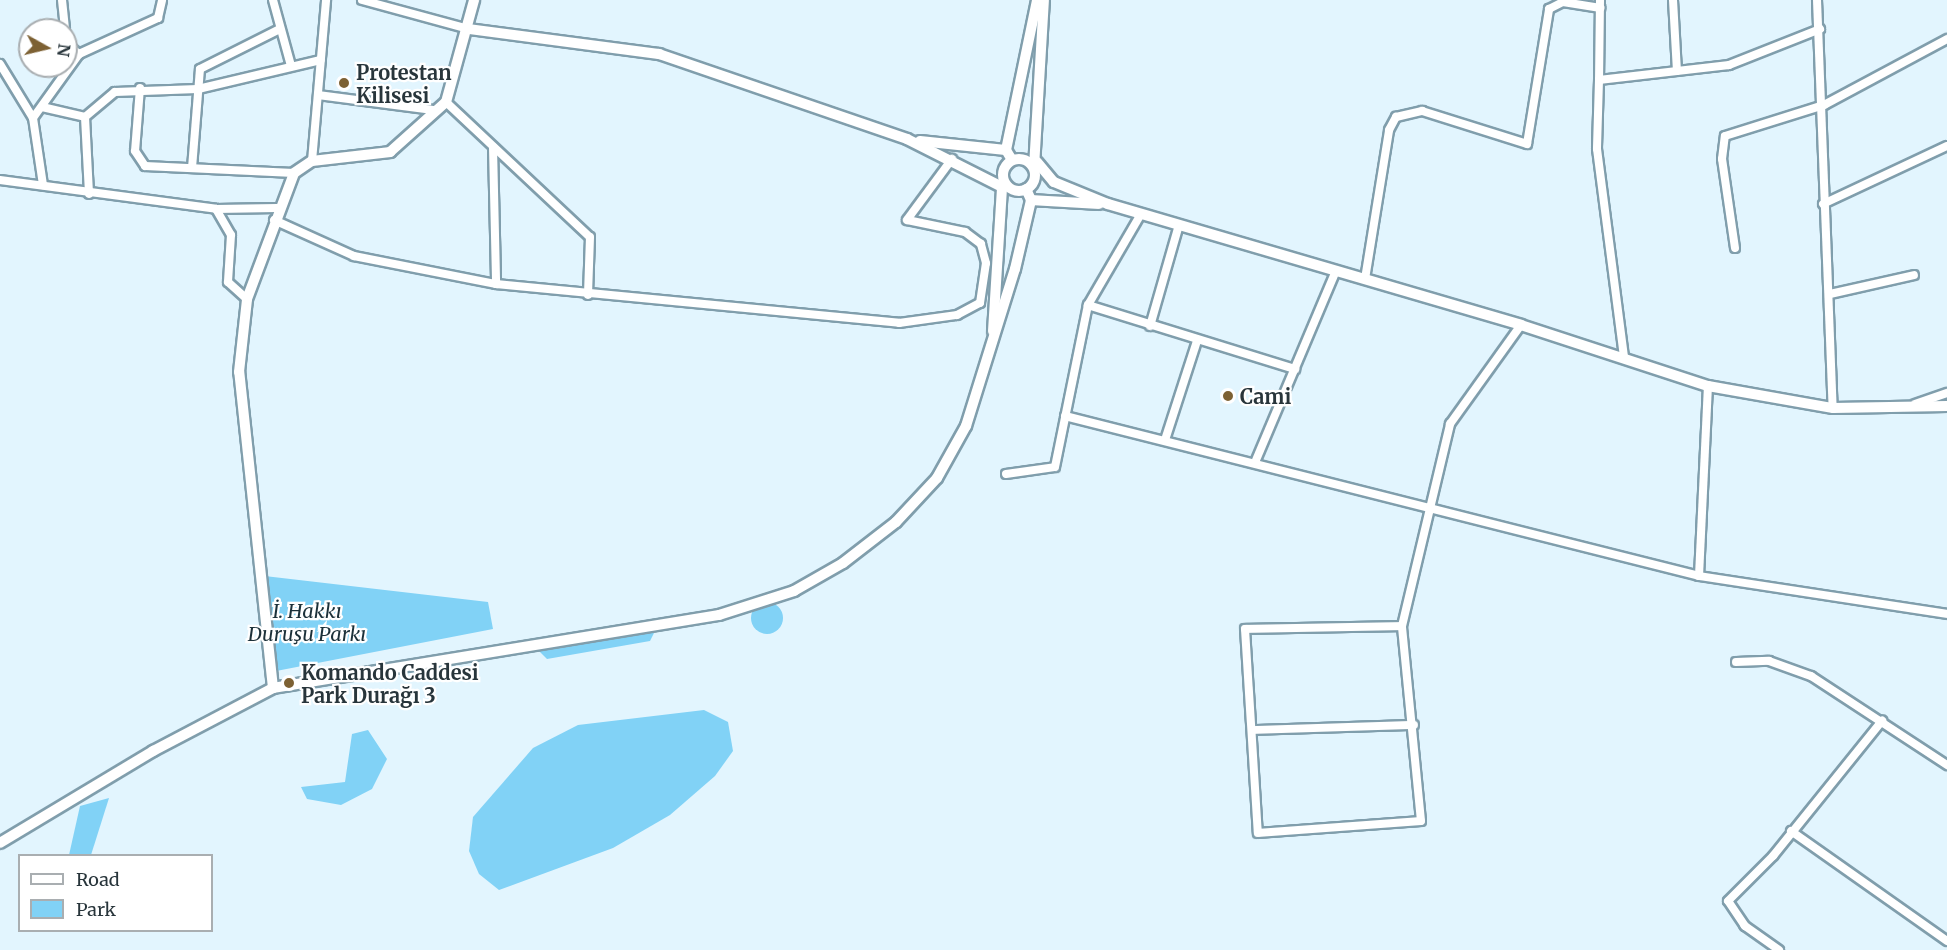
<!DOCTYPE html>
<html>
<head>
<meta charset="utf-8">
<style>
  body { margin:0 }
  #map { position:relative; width:1947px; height:950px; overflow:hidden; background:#e2f5fe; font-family:Merriweather,serif }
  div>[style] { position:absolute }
  .green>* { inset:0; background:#81d2f6 }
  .round { border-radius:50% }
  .roads { filter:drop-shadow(2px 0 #809eac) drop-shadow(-2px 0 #809eac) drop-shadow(0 2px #809eac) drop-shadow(0 -2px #809eac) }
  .street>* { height:8px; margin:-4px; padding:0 4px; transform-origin:4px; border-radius:4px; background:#fff }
  .secondary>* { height:10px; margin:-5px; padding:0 5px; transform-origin:5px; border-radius:5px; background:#fff }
  .secondary>.ring { margin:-5px; padding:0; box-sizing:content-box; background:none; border:10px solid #fff; border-radius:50% }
  .dots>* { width:16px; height:16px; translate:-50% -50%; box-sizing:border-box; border:3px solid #fff; border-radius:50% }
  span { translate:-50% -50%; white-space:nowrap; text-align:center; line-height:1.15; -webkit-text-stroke:4.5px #fff; paint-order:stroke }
  .poi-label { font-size:20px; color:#28353b; font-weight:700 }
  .left { translate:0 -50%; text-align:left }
  .park-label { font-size:20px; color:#1c313a; font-style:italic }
  .legend { position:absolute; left:18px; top:854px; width:195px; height:78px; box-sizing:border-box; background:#fff; border:2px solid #a9aeb1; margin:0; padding:8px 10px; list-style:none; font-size:18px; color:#28353b }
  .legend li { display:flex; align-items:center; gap:12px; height:30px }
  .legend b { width:30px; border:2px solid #a9aeb1 }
  .north { position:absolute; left:18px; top:18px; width:60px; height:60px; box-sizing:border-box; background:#fff; border:2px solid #a9aeb1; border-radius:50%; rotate:98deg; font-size:16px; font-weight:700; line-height:24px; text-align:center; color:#28353b }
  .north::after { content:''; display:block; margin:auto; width:21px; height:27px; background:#7d6133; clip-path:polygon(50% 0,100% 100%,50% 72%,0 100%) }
</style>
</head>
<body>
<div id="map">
  <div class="green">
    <div style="clip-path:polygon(256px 575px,488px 602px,493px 629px,271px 672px)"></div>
    <div class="round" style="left:751px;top:602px;width:32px;height:32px"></div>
    <div style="clip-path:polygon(656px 629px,650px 641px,547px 659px,539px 651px)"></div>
    <div style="clip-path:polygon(704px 710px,728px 722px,733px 751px,715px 776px,670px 815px,613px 848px,499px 890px,479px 874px,469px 851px,473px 817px,533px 748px,578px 725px)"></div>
    <div style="clip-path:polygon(368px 730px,387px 759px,372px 789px,341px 805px,307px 799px,301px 787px,345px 782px,352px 734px)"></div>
    <div style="clip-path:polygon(109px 798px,91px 855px,69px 855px,80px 806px)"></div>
  </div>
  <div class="roads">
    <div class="street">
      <div style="left:62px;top:0;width:30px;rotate:84deg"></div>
      <div style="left:273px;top:0;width:68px;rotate:74.7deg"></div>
      <div style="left:362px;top:0;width:111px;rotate:15.2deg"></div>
      <div style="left:1600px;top:0;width:80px;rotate:90.7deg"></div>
      <div style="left:1599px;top:80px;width:131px;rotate:-6.6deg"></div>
      <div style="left:1729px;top:65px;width:98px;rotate:-21.6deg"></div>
      <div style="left:1673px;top:0;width:71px;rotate:86.8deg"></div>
      <div style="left:1817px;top:0;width:408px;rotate:87.8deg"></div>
      <div style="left:66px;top:35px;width:9px;rotate:84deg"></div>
      <div style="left:67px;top:44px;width:16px;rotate:40deg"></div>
      <div style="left:0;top:64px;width:63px;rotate:58.6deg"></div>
      <div style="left:33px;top:118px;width:68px;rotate:81.5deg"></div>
      <div style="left:1599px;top:80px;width:69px;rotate:91.7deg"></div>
      <div style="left:1597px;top:149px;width:210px;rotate:82.6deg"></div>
      <div style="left:140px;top:88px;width:63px;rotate:94.5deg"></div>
      <div style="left:135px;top:151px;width:18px;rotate:56deg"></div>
      <div style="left:145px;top:166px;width:149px;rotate:2.7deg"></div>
      <div style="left:318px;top:95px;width:116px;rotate:7.4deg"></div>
      <div style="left:446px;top:102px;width:197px;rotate:43.2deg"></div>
      <div style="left:590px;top:237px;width:58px;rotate:92deg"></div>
      <div style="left:42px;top:107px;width:44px;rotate:13.1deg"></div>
      <div style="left:85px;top:117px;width:39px;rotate:-40deg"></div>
      <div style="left:115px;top:92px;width:83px;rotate:-2.1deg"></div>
      <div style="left:198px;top:89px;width:126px;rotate:-13.3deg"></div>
      <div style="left:85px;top:117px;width:77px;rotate:87deg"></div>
      <div style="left:33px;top:118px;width:79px;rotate:-54.3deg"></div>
      <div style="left:79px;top:54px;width:87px;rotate:-24.5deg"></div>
      <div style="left:158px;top:18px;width:18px;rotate:-77deg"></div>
      <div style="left:493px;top:147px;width:137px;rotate:88.7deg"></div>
      <div style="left:312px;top:161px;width:162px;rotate:-85deg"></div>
      <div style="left:192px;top:168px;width:99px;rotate:-85.4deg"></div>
      <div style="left:200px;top:69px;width:89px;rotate:-26.6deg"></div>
      <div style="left:0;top:180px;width:218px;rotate:7.6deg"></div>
      <div style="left:216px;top:209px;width:61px;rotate:-0.9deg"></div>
      <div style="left:1823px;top:204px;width:137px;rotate:-25.1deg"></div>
      <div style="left:216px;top:209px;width:30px;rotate:60deg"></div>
      <div style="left:231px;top:235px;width:47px;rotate:93.7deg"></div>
      <div style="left:228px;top:282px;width:25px;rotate:42deg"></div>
      <div style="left:274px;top:220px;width:88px;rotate:24.2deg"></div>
      <div style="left:354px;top:256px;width:145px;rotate:11.2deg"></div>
      <div style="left:496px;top:284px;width:405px;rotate:5.5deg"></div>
      <div style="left:899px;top:323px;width:59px;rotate:-7.9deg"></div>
      <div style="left:957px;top:315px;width:26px;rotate:-28deg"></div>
      <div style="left:980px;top:303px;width:40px;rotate:-81.5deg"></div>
      <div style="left:986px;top:263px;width:20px;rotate:-105deg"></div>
      <div style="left:981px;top:244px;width:20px;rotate:-143deg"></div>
      <div style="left:965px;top:232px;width:59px;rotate:-168.3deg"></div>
      <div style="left:907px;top:220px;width:76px;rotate:-53.6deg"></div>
      <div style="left:1735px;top:248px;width:90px;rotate:-98.3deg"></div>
      <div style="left:1722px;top:159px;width:23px;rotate:-83deg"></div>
      <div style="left:1725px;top:136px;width:104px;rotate:-17.4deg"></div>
      <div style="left:1824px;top:105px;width:140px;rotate:-28.2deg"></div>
      <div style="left:1365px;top:279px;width:151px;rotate:-80.8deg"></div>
      <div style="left:1389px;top:130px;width:15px;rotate:-62deg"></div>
      <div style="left:1396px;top:117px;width:27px;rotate:-13deg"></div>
      <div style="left:1422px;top:111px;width:110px;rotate:17.4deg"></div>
      <div style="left:1527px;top:144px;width:137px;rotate:-80.7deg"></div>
      <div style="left:1549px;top:9px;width:16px;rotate:-27deg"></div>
      <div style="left:1563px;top:2px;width:38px;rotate:9deg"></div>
      <div style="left:1830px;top:294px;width:86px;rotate:-12.7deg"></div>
      <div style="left:1088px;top:305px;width:217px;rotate:17.2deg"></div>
      <div style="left:1150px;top:326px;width:105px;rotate:-74deg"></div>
      <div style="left:1915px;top:404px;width:34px;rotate:-19deg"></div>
      <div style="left:1065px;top:416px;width:654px;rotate:14.16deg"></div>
      <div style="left:1699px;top:576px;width:251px;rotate:8.7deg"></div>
      <div style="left:1165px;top:440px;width:104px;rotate:-72.1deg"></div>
      <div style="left:1256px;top:460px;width:205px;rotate:-67.1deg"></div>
      <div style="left:1006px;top:474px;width:49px;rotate:-8.1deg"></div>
      <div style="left:1055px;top:467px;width:165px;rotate:-78.5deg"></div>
      <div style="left:1088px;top:305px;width:105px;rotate:-59.8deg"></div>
      <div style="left:1699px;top:576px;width:190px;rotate:-87.3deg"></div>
      <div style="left:1402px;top:626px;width:157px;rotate:178.9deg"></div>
      <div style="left:1245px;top:629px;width:204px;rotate:86.4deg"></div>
      <div style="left:1258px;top:833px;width:163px;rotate:-4.2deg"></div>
      <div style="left:1421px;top:821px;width:196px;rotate:-95.6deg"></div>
      <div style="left:1402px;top:626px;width:208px;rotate:-76.6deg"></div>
      <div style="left:1450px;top:424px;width:122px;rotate:-54.4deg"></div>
      <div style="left:1736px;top:662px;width:33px;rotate:-2deg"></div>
      <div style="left:1769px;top:661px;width:45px;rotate:19.7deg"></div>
      <div style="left:1811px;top:676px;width:163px;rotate:33.2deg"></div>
      <div style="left:1253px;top:730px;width:161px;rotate:-1.8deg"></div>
      <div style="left:1791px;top:831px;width:191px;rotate:35.2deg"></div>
      <div style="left:1779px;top:950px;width:42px;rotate:-144.8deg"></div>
      <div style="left:1745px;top:926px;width:30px;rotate:-124deg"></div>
      <div style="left:1728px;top:901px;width:64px;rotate:-45deg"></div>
      <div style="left:1773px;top:856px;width:174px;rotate:-51.1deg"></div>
    </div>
    <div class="secondary">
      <div style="left:469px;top:29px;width:192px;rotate:7.5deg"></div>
      <div style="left:659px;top:54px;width:262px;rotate:18.9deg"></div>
      <div style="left:907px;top:139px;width:106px;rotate:26.8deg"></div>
      <div style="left:920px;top:141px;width:86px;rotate:6deg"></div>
      <div class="ring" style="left:1003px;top:159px;width:22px;height:22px"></div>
      <div style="left:1012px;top:160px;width:12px;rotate:-121deg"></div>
      <div style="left:1006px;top:150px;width:153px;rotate:-78.3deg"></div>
      <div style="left:1037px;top:162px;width:26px;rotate:50deg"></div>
      <div style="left:1054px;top:182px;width:58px;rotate:22.2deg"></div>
      <div style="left:1108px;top:204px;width:430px;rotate:16.3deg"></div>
      <div style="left:1521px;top:325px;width:197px;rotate:18.1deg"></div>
      <div style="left:1708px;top:386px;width:127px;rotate:10deg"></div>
      <div style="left:1833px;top:408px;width:114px;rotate:-1deg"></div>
      <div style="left:1034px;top:167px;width:167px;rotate:-86.6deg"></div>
      <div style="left:1031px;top:200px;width:68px;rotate:3.4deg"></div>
      <div style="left:993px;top:331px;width:144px;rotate:-86.4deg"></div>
      <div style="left:273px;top:688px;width:318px;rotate:-96.1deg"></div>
      <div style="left:239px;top:372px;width:73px;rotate:-83.7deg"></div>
      <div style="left:247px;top:299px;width:134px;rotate:-69.5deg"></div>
      <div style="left:294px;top:173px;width:22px;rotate:-34deg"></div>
      <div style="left:312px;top:161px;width:79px;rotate:-6.6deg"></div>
      <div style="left:390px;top:152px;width:75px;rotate:-41.8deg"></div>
      <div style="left:446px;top:102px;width:106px;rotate:-74.6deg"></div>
      <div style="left:0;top:843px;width:179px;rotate:-31deg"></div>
      <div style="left:153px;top:751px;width:136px;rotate:-27.7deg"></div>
      <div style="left:273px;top:688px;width:452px;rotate:-9.3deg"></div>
      <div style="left:719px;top:615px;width:79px;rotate:-17.7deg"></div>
      <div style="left:794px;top:591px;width:56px;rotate:-29.7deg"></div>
      <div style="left:843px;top:563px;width:67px;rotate:-37.7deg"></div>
      <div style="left:896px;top:522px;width:60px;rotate:-47deg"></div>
      <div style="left:937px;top:478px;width:60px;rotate:-60.9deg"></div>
      <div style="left:966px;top:426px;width:164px;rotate:-72.7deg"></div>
      <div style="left:1015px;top:269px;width:71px;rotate:-76.9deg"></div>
      <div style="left:1031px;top:200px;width:12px;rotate:-114deg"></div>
    </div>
  </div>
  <div class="dots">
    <div style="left:344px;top:83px;background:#7d6133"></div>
    <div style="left:1228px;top:396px;background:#7d6133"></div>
    <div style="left:289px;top:683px;background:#7d6133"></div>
  </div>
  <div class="poi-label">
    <span class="left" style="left:356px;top:84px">Protestan<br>Kilisesi</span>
    <span class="left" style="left:1240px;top:396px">Cami</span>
    <span class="left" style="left:301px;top:684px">Komando Caddesi<br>Park Durağı 3</span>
  </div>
  <div class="park-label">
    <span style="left:307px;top:622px">İ. Hakkı<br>Duruşu Parkı</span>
  </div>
  <ul class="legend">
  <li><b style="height:8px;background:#fff"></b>Road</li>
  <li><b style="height:16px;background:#81d2f6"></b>Park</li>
  </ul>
  <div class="north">N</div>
</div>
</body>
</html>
